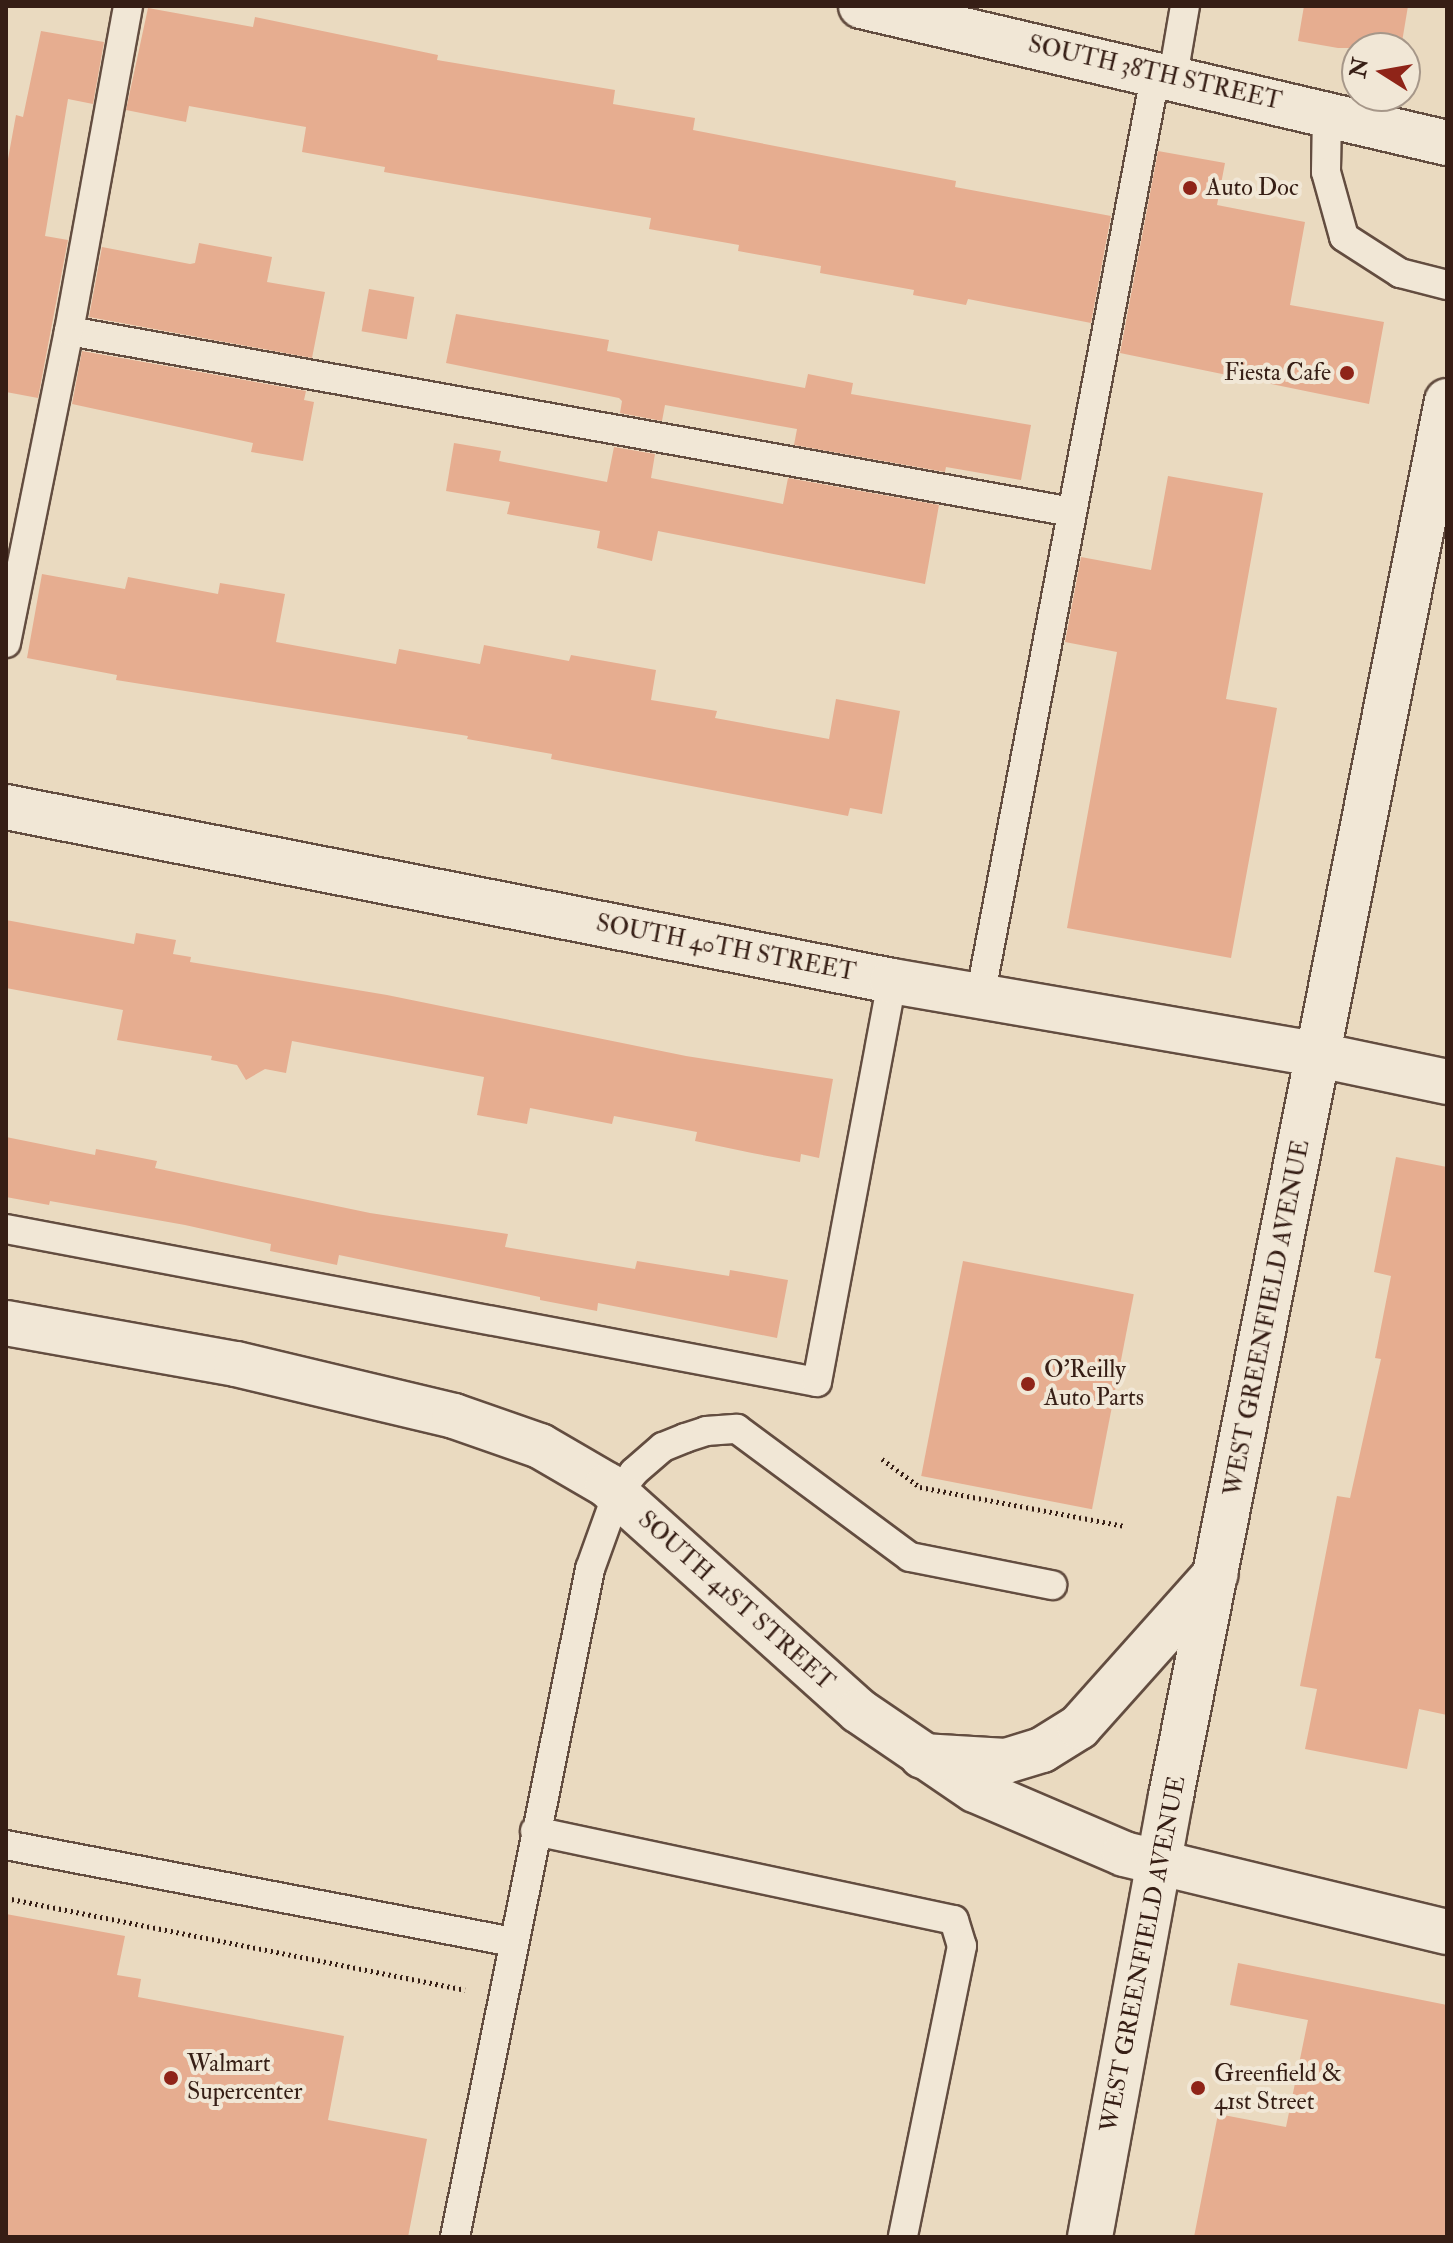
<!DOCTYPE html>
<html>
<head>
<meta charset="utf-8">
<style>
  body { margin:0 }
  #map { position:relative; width:1453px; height:2243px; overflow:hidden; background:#eadac0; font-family:"IM FELL Double Pica",serif }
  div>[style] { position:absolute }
  .building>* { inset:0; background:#e6ad90; transform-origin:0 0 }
  .path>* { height:5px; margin-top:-2.5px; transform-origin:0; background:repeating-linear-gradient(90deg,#361e15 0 2px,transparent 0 6px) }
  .roads { filter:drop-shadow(2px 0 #634d40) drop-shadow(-2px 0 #634d40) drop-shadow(0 2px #634d40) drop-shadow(0 -2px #634d40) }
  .lane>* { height:28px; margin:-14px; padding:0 14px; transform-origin:14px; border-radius:14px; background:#f1e7d6 }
  .street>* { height:44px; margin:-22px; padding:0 22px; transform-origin:22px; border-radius:22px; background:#f1e7d6 }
  .secondary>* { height:44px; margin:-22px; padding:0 22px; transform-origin:22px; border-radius:22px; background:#f1e7d6 }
  .dots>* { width:22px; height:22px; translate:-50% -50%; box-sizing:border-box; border:4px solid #f1e7d6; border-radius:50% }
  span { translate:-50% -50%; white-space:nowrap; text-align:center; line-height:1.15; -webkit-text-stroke:8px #f1e7d6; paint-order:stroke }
  .street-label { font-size:24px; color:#361e15 }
  .poi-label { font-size:24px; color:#361e15 }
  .left { translate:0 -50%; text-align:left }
  .right { translate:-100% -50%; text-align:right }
  .frame { position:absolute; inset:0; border:8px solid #361e15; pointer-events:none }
  .north { position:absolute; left:1341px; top:32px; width:80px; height:80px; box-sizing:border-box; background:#f1e7d6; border:2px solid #a69789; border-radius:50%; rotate:281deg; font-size:22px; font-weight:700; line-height:32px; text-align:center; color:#361e15 }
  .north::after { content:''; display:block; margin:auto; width:28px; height:36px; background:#8f2418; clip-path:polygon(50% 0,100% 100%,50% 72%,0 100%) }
</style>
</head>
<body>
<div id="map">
  <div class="building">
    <div style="clip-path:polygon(1304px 6px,1408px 6px,1401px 48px,1338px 48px,1298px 41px)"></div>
    <div style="clip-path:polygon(148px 8px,253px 27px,255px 17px,438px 55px,437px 60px,615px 90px,613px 104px,695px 118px,693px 130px,956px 181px,955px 187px,1111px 216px,1091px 323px,968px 299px,966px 305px,913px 295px,914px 290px,820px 273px,821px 266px,738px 251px,739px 245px,649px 229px,651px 218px,384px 172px,385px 167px,302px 152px,306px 127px,189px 106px,186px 122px,126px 110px)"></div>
    <div style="clip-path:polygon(41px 31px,104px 42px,93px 104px,68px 99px,45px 236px,68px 240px,38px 398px,6px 392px,6px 170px,16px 115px,23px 117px)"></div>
    <div style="clip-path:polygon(1158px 151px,1225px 163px,1217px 205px,1305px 222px,1290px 305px,1384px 322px,1369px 404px,1120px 353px)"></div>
    <div style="clip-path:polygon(199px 243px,272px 257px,267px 282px,325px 292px,312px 358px,89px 317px,102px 247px,190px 264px,195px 263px)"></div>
    <div style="left:369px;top:289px;width:46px;height:43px;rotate:10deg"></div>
    <div style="clip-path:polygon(456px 314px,609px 340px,607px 351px,805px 388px,808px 374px,853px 383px,851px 394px,1031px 425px,1021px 480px,946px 467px,945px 472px,794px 445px,797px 429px,665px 405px,662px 421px,620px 413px,622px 401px,619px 398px,446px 363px)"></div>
    <div style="clip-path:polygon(82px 351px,306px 391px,304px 400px,314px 402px,303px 461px,251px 452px,253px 443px,72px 404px)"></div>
    <div style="clip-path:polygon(454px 443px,501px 451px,499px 461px,607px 482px,614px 447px,655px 454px,651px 478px,783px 504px,788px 478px,939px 505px,925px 584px,658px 531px,652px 561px,597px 548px,600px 531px,507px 514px,510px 502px,446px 491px)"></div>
    <div style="clip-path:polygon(1168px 476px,1263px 493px,1226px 699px,1277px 708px,1231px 958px,1067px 928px,1117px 652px,1065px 642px,1081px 557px,1151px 570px)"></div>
    <div style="clip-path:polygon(42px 574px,125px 589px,128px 577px,218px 594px,220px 583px,285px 594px,276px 642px,396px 664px,399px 649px,480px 664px,484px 645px,569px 661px,571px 655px,656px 670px,651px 700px,717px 711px,715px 718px,829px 739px,836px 699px,900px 711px,882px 814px,850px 808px,848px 816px,551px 759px,552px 754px,467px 739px,468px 736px,116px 680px,117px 675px,27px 658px)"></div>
    <div style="clip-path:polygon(6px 920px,134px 944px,136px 933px,176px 940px,173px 954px,191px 957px,190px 962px,387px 995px,686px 1056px,833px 1079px,819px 1158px,801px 1154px,800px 1162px,752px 1153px,695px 1141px,697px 1132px,614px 1116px,612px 1124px,530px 1108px,527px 1124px,477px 1115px,484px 1077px,292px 1041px,286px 1073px,265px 1069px,246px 1080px,237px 1065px,211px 1060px,212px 1056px,117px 1040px,123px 1010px,6px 988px)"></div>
    <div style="clip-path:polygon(6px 1137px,95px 1155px,96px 1149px,157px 1161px,155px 1168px,370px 1213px,508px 1234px,505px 1247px,635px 1269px,637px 1261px,729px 1276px,730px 1270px,788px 1280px,777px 1338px,598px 1303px,597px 1311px,540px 1300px,540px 1297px,339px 1255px,337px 1265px,270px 1251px,271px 1244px,185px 1225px,50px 1201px,49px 1205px,6px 1197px)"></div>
    <div style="clip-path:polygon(1396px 1157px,1447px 1167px,1447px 1715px,1419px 1709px,1407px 1769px,1305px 1749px,1317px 1689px,1300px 1686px,1337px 1496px,1350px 1498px,1381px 1359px,1375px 1358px,1391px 1276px,1374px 1272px)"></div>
    <div style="left:963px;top:1261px;width:174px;height:219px;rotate:11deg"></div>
    <div style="clip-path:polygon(6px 1914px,125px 1936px,117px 1975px,141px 1979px,138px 1997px,344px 2036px,328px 2120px,427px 2139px,408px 2237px,6px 2237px)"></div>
    <div style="clip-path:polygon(1238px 1963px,1447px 2005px,1447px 2237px,1194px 2237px,1218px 2114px,1286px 2127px,1308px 2020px,1230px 2005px)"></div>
  </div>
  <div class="path">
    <div style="left:882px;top:1459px;width:47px;rotate:36.4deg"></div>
    <div style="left:920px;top:1487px;width:209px;rotate:10.8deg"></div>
    <div style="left:6px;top:1898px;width:468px;rotate:11.3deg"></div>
  </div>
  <div class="roads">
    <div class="lane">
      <div style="left:1173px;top:76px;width:71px;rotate:-80.3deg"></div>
      <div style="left:1327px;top:113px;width:59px;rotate:91deg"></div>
      <div style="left:1326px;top:172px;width:67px;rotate:74.5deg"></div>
      <div style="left:1344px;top:237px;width:67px;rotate:32.7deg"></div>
      <div style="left:1400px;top:273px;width:49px;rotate:14.3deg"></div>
      <div style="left:69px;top:331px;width:1019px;rotate:10.23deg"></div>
      <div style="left:6px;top:643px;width:318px;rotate:-78.6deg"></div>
      <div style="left:69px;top:331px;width:330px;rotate:-79.7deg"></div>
      <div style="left:980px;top:997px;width:942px;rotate:-79.23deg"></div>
      <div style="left:6px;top:1229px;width:825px;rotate:10.68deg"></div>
      <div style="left:817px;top:1382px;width:408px;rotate:-79.4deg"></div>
      <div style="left:535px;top:1831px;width:428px;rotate:12deg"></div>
      <div style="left:954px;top:1920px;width:27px;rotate:73deg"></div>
      <div style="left:962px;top:1946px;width:297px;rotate:101.5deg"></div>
      <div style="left:6px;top:1845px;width:516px;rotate:10.83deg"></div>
      <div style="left:455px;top:2237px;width:682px;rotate:-78.57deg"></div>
      <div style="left:590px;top:1569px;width:80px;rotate:-70.2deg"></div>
      <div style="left:617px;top:1494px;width:28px;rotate:-52deg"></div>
      <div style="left:634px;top:1472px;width:38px;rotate:-41deg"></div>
      <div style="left:663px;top:1447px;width:24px;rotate:-22deg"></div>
      <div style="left:685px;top:1438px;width:22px;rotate:-18deg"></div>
      <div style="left:706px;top:1431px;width:31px;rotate:-4deg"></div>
      <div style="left:737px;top:1429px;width:215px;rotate:36.5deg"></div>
      <div style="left:910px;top:1557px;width:145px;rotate:11.2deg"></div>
    </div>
    <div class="street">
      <div style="left:861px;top:6px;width:602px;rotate:13.16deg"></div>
      <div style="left:6px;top:807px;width:903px;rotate:11.11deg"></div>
      <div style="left:892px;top:981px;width:433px;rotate:9.8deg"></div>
      <div style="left:1319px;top:1055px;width:131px;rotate:11.9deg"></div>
      <div style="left:6px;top:1323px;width:234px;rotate:10.1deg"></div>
      <div style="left:236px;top:1364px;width:224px;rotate:13.4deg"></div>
      <div style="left:454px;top:1416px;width:91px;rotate:19.2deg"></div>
      <div style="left:540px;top:1446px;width:78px;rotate:30.2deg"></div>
      <div style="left:607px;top:1485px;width:338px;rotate:41.9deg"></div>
      <div style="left:859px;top:1711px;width:140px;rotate:34.3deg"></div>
      <div style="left:975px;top:1790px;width:162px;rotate:23.2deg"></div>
      <div style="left:1124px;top:1854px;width:332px;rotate:13.6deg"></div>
    </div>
    <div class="secondary">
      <div style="left:922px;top:1756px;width:84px;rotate:3.4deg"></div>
      <div style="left:1006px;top:1761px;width:38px;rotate:-17deg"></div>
      <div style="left:1042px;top:1750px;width:44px;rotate:-31.9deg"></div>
      <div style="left:1079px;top:1727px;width:205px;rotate:-48.2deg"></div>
      <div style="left:1090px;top:2237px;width:448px;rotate:-79.6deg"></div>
      <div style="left:1171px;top:1796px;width:1422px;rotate:-78.81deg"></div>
    </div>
  </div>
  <div class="dots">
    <div style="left:1190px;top:188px;background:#8f2418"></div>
    <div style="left:1347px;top:373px;background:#8f2418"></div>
    <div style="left:1028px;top:1384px;background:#8f2418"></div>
    <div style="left:171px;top:2078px;background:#8f2418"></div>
    <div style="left:1198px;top:2088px;background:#8f2418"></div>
  </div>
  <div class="street-label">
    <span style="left:1155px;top:73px;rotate:13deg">SOUTH 38TH STREET</span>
    <span style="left:726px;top:948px;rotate:11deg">SOUTH 40TH STREET</span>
    <span style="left:1267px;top:1318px;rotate:-79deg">WEST GREENFIELD AVENUE</span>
    <span style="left:736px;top:1601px;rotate:42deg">SOUTH 41ST STREET</span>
    <span style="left:1143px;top:1954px;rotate:-79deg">WEST GREENFIELD AVENUE</span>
  </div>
  <div class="poi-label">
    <span class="left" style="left:1206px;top:188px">Auto Doc</span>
    <span class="right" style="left:1331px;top:373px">Fiesta Cafe</span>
    <span class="left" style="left:1044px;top:1384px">O'Reilly<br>Auto Parts</span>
    <span class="left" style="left:187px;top:2078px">Walmart<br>Supercenter</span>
    <span class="left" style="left:1214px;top:2088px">Greenfield &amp;<br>41st Street</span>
  </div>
  <div class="frame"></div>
  <div class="north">N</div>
</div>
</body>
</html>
